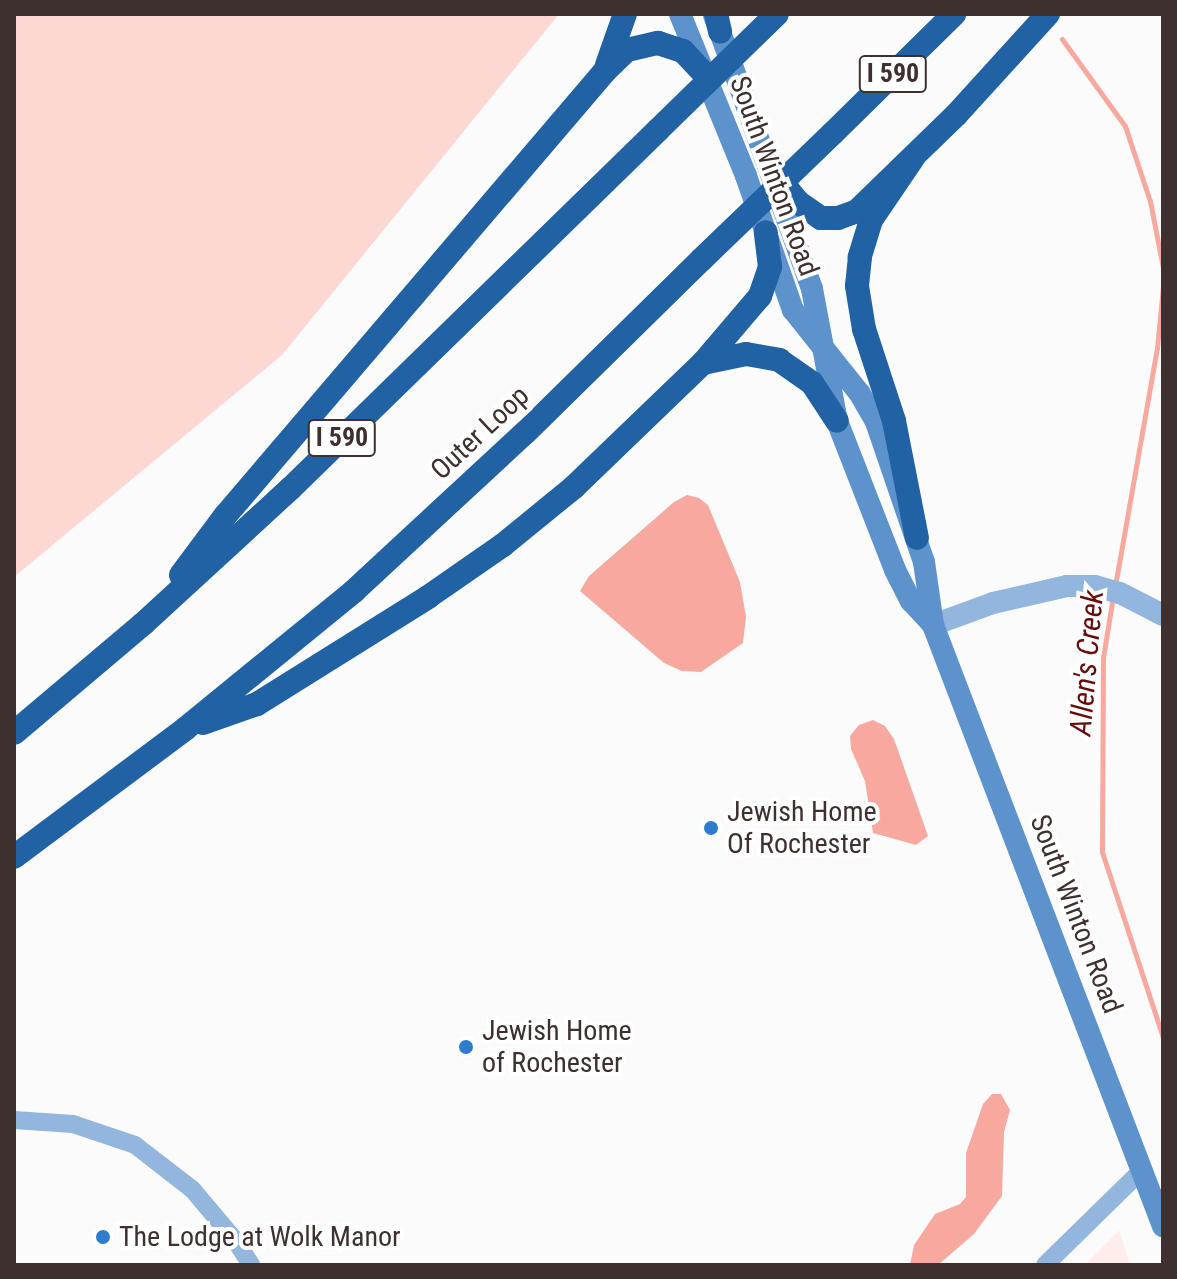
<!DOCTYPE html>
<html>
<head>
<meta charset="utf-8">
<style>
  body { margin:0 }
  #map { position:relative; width:1177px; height:1279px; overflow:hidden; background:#fbfbfb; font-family:"Roboto Condensed",sans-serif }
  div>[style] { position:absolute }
  .built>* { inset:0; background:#ffedea }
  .green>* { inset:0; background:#fdd7d2 }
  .water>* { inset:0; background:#f7a99f }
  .stream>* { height:5px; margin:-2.5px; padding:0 2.5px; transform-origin:2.5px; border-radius:2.5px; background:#f7a99f }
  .minor>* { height:18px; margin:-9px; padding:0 9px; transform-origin:9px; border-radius:9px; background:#92b6dd }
  .tertiary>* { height:22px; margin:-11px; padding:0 11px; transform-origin:11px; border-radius:11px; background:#92b6dd }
  .secondary>* { height:22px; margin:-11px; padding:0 11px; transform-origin:11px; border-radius:11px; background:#5d93cd }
  .motorway>* { height:24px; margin:-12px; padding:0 12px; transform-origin:12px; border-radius:12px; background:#2062a3 }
  .motorway-bridge>* { height:24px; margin:-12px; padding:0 12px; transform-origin:12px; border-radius:12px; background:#2062a3 }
  .dots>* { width:22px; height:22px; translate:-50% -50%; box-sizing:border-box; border:4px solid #fff; border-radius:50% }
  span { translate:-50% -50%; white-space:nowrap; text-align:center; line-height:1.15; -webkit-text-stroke:8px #fff; paint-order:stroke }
  .shield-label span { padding:2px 6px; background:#fff; border:2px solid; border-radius:6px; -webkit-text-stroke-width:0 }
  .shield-label { font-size:26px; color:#3e302f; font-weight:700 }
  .street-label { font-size:28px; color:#3e302f }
  .poi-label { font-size:28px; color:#3e302f }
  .left { translate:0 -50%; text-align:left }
  .water-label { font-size:30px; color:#660c0a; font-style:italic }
  .frame { position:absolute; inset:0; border:16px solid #3e302f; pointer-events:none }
</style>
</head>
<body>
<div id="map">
  <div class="built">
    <div style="clip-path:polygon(1119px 1230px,1130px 1265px,1085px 1265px)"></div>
  </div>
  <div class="green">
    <div style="clip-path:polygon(14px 14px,559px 14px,282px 355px,14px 577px)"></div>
  </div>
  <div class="water">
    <div style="clip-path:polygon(687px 495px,699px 498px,708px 505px,740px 582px,746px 617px,743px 643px,701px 672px,682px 671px,664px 663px,580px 591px,589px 576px,674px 502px)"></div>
    <div style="clip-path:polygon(873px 720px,885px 726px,894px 739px,928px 836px,916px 845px,873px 833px,865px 781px,851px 749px,850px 736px,859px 725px)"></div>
    <div style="clip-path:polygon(992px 1094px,1001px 1094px,1010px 1110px,1004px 1132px,1002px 1196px,974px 1234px,938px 1265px,910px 1265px,914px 1245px,935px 1214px,960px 1204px,966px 1197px,966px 1153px,983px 1104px)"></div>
  </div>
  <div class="stream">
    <div style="left:1062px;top:39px;width:107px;rotate:54.1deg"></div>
    <div style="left:1125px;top:126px;width:79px;rotate:71.6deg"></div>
    <div style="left:1150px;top:201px;width:68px;rotate:79deg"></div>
    <div style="left:1115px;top:586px;width:242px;rotate:-80deg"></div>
    <div style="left:1157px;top:348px;width:61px;rotate:-84.4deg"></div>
    <div style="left:1113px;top:596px;width:63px;rotate:99.2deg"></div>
    <div style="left:1103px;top:658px;width:194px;rotate:90.3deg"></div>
    <div style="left:1102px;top:852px;width:195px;rotate:71.8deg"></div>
  </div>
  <div class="minor">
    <div style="left:14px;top:1120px;width:59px;rotate:3.9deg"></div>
    <div style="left:73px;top:1124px;width:65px;rotate:18.7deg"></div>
    <div style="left:135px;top:1145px;width:72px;rotate:37.7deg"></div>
    <div style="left:192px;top:1189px;width:67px;rotate:49.9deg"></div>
    <div style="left:235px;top:1240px;width:30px;rotate:57deg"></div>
    <div style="left:1045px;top:1265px;width:136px;rotate:-44.4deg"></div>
  </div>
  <div class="tertiary">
    <div style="left:933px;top:625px;width:64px;rotate:-20.1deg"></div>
    <div style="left:993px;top:603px;width:76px;rotate:-12.9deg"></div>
    <div style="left:1067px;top:586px;width:28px"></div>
    <div style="left:1095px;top:586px;width:26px;rotate:16deg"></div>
    <div style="left:1120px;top:593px;width:48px;rotate:27.1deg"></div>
  </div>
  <div class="secondary">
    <div style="left:680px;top:14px;width:175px;rotate:67.8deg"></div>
    <div style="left:746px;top:176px;width:142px;rotate:70.7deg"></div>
    <div style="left:793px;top:310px;width:107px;rotate:51.4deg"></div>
    <div style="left:860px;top:394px;width:32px;rotate:60deg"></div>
    <div style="left:876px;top:422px;width:148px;rotate:71.1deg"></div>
    <div style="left:924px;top:562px;width:64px;rotate:81.9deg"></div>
    <div style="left:933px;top:625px;width:644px;rotate:69.06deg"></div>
    <div style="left:714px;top:15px;width:291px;rotate:70.3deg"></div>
    <div style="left:812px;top:289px;width:134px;rotate:79.3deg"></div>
    <div style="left:837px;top:421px;width:160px;rotate:68.7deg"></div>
    <div style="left:895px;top:570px;width:35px;rotate:63deg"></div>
    <div style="left:911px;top:601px;width:33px;rotate:47deg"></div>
  </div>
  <div class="motorway">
    <div style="left:716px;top:14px;width:18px;rotate:77deg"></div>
    <div style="left:607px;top:65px;width:54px;rotate:-70.6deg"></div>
    <div style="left:833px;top:133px;width:170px;rotate:-44.5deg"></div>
    <div style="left:913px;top:158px;width:75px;rotate:124.1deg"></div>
    <div style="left:871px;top:220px;width:39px;rotate:107deg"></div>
    <div style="left:860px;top:257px;width:29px;rotate:96deg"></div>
    <div style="left:857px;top:286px;width:44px;rotate:80.8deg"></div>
    <div style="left:864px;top:329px;width:97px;rotate:71.9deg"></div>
    <div style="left:894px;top:421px;width:119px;rotate:78.9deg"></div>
    <div style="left:772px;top:170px;width:41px;rotate:50.9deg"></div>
    <div style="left:798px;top:202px;width:28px;rotate:35deg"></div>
    <div style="left:821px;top:218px;width:17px"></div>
    <div style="left:838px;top:218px;width:20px;rotate:-20deg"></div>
    <div style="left:857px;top:211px;width:138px;rotate:-44.1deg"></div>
    <div style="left:956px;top:115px;width:137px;rotate:-47.7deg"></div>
    <div style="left:703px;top:363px;width:44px;rotate:-11.8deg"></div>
    <div style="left:746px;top:354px;width:34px;rotate:10deg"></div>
    <div style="left:779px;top:360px;width:40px;rotate:34.9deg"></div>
    <div style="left:812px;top:383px;width:45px;rotate:56.7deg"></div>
    <div style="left:181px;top:575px;width:74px;rotate:-53.3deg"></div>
    <div style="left:225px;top:516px;width:585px;rotate:-49.5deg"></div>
    <div style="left:605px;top:71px;width:30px;rotate:-44deg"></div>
    <div style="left:627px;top:50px;width:32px;rotate:-13deg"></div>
    <div style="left:658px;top:43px;width:26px;rotate:18deg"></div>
    <div style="left:683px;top:51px;width:33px;rotate:47deg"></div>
    <div style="left:203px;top:723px;width:57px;rotate:-19.4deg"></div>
    <div style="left:257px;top:704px;width:202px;rotate:-32deg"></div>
    <div style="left:428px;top:597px;width:91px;rotate:-34.7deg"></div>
    <div style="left:503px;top:545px;width:92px;rotate:-39.2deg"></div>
    <div style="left:574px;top:487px;width:179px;rotate:-43.9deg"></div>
    <div style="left:703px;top:363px;width:88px;rotate:-49.6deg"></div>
    <div style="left:760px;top:296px;width:31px;rotate:-71deg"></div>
    <div style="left:770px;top:267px;width:35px;rotate:-97deg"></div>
    <div style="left:14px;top:733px;width:169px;rotate:-40.2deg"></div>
    <div style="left:143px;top:624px;width:200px;rotate:-42.6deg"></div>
    <div style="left:290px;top:489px;width:514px;rotate:-44.29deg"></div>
    <div style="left:14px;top:857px;width:214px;rotate:-36.8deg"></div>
    <div style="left:185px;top:729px;width:218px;rotate:-39.2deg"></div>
    <div style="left:354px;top:591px;width:234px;rotate:-42.8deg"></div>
    <div style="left:526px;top:432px;width:245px;rotate:-44.5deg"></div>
  </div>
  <div class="motorway-bridge">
    <div style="left:658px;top:130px;width:166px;rotate:-44.3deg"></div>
    <div style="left:701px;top:260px;width:183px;rotate:-43.9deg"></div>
  </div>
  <div class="dots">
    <div style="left:711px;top:828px;background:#2d7dcc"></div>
    <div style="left:466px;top:1047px;background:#2d7dcc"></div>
    <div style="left:103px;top:1237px;background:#2d7dcc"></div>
  </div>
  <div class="shield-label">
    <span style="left:893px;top:74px">I 590</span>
    <span style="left:342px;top:438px">I 590</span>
  </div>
  <div class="street-label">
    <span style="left:774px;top:176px;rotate:70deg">South Winton Road</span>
    <span style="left:480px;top:433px;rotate:-43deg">Outer Loop</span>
    <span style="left:1076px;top:914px;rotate:69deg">South Winton Road</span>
  </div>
  <div class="poi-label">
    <span class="left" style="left:727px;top:828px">Jewish Home<br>Of Rochester</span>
    <span class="left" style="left:482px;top:1047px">Jewish Home<br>of Rochester</span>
    <span class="left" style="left:119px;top:1237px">The Lodge at Wolk Manor</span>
  </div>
  <div class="water-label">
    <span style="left:1087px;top:663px;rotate:-85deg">Allen's Creek</span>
  </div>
  <div class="frame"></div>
</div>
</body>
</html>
